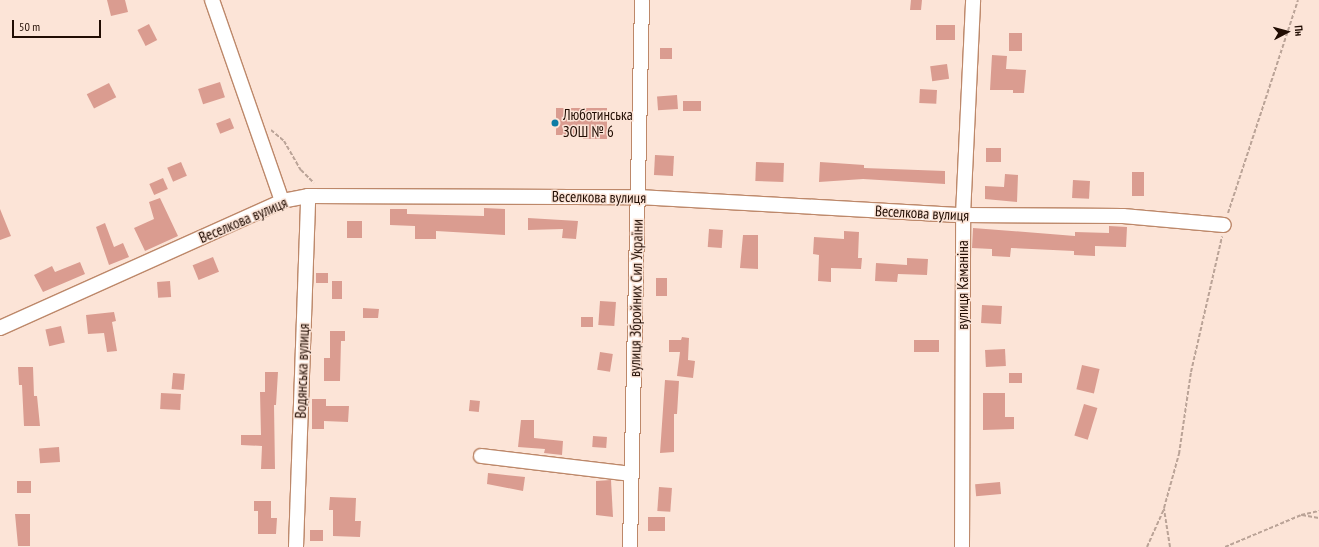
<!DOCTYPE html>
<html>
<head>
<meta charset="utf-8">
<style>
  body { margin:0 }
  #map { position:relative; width:1319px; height:547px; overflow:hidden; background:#fce4d7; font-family:"PT Sans Narrow",sans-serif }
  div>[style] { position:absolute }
  .building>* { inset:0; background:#da9c90; transform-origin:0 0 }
  .path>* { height:2px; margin-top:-1px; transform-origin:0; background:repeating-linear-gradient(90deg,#baa397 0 4px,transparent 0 6px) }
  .roads { filter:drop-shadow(1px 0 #bd886a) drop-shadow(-1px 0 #bd886a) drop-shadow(0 1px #bd886a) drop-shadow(0 -1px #bd886a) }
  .minor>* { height:14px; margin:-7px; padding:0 7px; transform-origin:7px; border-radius:7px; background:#fff }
  .dots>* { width:11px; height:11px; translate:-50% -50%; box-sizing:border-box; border:2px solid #fce4d7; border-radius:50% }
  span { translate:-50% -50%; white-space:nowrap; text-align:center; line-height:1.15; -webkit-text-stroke:3px #fce4d7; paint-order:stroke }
  .poi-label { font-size:15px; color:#210d03 }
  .left { translate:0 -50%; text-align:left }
  .street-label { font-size:15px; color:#210d03 }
  .north { position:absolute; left:1267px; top:12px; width:40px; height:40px; -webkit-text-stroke:3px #fce4d7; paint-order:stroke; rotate:84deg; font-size:11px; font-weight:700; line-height:16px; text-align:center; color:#210d03 }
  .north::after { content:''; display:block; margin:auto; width:14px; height:18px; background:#210d03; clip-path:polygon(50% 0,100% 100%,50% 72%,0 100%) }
  .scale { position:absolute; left:12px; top:20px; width:89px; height:18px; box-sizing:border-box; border:2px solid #210d03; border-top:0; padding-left:5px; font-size:12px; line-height:14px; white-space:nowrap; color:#210d03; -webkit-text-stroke:3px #fce4d7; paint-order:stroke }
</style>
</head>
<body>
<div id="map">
  <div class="building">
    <div style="clip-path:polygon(107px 0,125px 0,128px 12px,111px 16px)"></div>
    <div style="clip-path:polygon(911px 0,922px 0,921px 10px,910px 10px)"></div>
    <div style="left:149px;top:24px;width:18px;height:13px;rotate:63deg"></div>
    <div style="left:936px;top:25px;width:19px;height:15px"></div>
    <div style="left:1009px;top:33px;width:13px;height:18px"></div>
    <div style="left:660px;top:48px;width:12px;height:11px"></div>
    <div style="clip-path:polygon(992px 55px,1007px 56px,1006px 69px,1026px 70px,1024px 93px,1013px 93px,1013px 90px,990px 90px)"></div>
    <div style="left:947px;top:64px;width:15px;height:17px;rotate:82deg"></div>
    <div style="left:220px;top:82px;width:16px;height:23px;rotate:72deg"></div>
    <div style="left:109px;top:83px;width:16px;height:25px;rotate:63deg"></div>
    <div style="left:920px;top:89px;width:17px;height:14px;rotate:3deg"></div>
    <div style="left:677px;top:95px;width:14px;height:20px;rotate:86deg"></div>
    <div style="left:683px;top:101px;width:18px;height:10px"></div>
    <div style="clip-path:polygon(556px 108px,607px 108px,607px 139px,583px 139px,583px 135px,556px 135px)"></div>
    <div style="left:230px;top:118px;width:11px;height:15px;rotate:68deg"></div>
    <div style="left:986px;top:148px;width:15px;height:14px"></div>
    <div style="left:655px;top:155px;width:19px;height:20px;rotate:3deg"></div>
    <div style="left:181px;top:162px;width:15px;height:15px;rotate:67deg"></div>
    <div style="left:756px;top:162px;width:28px;height:19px;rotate:2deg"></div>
    <div style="clip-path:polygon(820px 162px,864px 165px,864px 168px,945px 171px,945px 184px,863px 179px,819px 182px)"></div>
    <div style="left:1132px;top:172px;width:12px;height:24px"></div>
    <div style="clip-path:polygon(1005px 174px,1018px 175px,1017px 202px,985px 199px,985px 186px,1004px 187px)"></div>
    <div style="left:163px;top:178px;width:12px;height:15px;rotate:66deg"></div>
    <div style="left:1073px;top:180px;width:17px;height:18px;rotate:3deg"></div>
    <div style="clip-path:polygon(160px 198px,178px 236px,145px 251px,134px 228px,154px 219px,149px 202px)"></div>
    <div style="clip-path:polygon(484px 208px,505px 209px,505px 235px,436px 231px,436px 239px,415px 239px,415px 226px,390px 225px,390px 209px,407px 209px,407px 214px,484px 216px)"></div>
    <div style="clip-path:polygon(0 209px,11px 236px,0 240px)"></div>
    <div style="clip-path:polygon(528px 218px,578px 221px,576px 239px,562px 238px,563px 229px,528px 230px)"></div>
    <div style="left:347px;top:221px;width:15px;height:17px"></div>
    <div style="clip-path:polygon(105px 223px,114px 247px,123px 243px,129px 257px,109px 265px,96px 227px)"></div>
    <div style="clip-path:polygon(1109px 226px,1127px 227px,1126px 247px,1095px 246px,1095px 256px,1074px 255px,1074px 251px,1011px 248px,1010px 257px,992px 256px,992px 249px,972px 248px,973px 228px,1075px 236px,1075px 232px,1109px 233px)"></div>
    <div style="left:709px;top:229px;width:14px;height:18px;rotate:4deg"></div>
    <div style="clip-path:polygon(844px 231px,859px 232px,858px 258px,862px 258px,861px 269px,831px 268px,831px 282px,818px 281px,819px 255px,813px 254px,814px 237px,844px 239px)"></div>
    <div style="clip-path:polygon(743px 235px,758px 235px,758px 269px,740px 268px)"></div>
    <div style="left:213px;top:257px;width:16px;height:22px;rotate:68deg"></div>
    <div style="clip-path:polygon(907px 258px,928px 259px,927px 275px,898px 274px,897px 282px,875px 281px,876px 263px,907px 265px)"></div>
    <div style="clip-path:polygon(80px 262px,85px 274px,43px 292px,34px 275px,52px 266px,55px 272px)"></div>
    <div style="left:316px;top:273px;width:12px;height:10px"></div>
    <div style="left:656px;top:278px;width:11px;height:18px"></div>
    <div style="left:170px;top:281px;width:16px;height:13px;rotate:86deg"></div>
    <div style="left:332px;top:281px;width:10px;height:18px"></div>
    <div style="left:600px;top:301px;width:16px;height:24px;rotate:4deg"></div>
    <div style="left:982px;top:305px;width:20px;height:18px;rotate:3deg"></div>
    <div style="clip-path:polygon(363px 308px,379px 309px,378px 318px,363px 318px)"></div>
    <div style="clip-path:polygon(114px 312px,116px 321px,112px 322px,117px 351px,107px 352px,104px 333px,88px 334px,86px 315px)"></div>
    <div style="left:581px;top:317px;width:12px;height:10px"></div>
    <div style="left:61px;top:326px;width:17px;height:16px;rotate:77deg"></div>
    <div style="clip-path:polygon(330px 331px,345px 331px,345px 341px,341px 341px,340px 381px,324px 381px,324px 358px,330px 358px)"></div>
    <div style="clip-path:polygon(682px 337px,689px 338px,688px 360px,695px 361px,693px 378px,677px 376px,680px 352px,669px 352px,669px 340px,681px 340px)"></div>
    <div style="left:914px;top:340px;width:25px;height:12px"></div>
    <div style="left:1005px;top:349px;width:17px;height:20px;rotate:87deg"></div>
    <div style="left:600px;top:352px;width:13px;height:18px;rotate:9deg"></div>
    <div style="left:1082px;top:365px;width:18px;height:25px;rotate:13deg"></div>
    <div style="clip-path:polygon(18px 367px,33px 367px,34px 396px,37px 396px,40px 426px,24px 426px,22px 385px,19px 385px)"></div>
    <div style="clip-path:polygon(265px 372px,278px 372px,276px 405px,274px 405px,275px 469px,261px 469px,262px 446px,241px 445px,241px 435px,261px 435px,260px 392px,265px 392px)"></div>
    <div style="left:173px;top:373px;width:12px;height:16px;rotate:5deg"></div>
    <div style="left:1009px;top:373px;width:13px;height:10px"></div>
    <div style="clip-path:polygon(665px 380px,679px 381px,677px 414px,674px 414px,674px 452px,660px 453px)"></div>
    <div style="left:161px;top:393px;width:20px;height:16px;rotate:3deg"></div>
    <div style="clip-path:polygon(983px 393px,1005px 393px,1005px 417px,1014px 417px,1014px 429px,983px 430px)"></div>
    <div style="clip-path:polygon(312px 399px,326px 399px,326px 406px,349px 406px,348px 422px,324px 421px,324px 429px,312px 429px)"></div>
    <div style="left:470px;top:400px;width:10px;height:11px;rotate:6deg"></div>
    <div style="left:1084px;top:404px;width:14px;height:33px;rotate:17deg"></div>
    <div style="clip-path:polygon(521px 420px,534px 420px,534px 438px,563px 441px,562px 455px,544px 453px,545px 449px,518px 447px)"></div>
    <div style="left:593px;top:436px;width:14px;height:11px;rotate:4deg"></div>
    <div style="left:59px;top:447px;width:15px;height:20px;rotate:86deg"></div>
    <div style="clip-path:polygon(488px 473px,525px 477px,523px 491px,487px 484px)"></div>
    <div style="clip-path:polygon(611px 480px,613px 517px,596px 515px,596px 481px)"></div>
    <div style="left:17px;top:481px;width:14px;height:12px"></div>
    <div style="left:1000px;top:482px;width:12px;height:25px;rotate:85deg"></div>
    <div style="left:659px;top:487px;width:13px;height:24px;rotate:4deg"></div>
    <div style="clip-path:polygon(330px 497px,356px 498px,355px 521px,361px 521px,360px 537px,333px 536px,333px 510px,329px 510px)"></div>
    <div style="clip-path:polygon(254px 501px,271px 501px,271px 518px,277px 518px,276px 534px,258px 534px,258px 511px,254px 511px)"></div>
    <div style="clip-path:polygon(15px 514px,30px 514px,30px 546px,18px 546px)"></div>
    <div style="left:648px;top:517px;width:17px;height:14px"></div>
    <div style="left:310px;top:530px;width:13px;height:11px"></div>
  </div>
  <div class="path">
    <div style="left:271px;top:130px;width:17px;rotate:40deg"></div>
    <div style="left:284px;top:141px;width:34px;rotate:60deg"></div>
    <div style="left:301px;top:170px;width:18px;rotate:45deg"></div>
    <div style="left:1228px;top:213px;width:224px;rotate:-71.8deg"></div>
    <div style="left:1302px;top:515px;width:17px;rotate:10deg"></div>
    <div style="left:1147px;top:547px;width:42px;rotate:-65.9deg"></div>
    <div style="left:1170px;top:547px;width:39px;rotate:-99deg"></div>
    <div style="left:1164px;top:508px;width:56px;rotate:-74.5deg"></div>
    <div style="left:1179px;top:454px;width:83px;rotate:-81.7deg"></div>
    <div style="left:1191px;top:372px;width:139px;rotate:-77.1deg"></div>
    <div style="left:1225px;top:547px;width:82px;rotate:-22.8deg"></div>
    <div style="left:1301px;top:515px;width:18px;rotate:-13deg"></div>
  </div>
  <div class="roads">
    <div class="minor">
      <div style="left:212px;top:0;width:213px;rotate:70.8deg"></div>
      <div style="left:0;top:328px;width:309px;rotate:-24.2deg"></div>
      <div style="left:282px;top:201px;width:26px;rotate:-11deg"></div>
      <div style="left:308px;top:196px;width:330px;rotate:0.2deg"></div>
      <div style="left:638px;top:197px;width:325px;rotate:3.2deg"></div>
      <div style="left:963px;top:215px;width:160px;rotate:0.4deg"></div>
      <div style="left:1123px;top:216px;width:101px;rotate:5.1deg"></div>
      <div style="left:481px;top:456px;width:151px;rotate:6.8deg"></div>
      <div style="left:296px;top:547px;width:351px;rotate:-88deg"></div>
      <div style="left:630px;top:547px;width:547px;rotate:-88.74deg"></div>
      <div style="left:962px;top:547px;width:332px;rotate:-89.8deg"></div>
      <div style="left:963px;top:215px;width:215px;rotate:-87.3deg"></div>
    </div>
  </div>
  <div class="dots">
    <div style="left:555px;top:123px;background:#0d7ca5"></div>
  </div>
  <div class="poi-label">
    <span class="left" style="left:563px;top:123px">Люботинська<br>ЗОШ № 6</span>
  </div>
  <div class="street-label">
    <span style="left:599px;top:197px;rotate:1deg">Веселкова вулиця</span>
    <span style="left:922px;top:213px;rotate:3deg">Веселкова вулиця</span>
    <span style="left:243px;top:220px;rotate:-23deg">Веселкова вулиця</span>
    <span style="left:963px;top:285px;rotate:-90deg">вулиця Каманіна</span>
    <span style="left:636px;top:298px;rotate:-89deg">вулиця Збройних Сил України</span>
    <span style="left:302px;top:371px;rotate:-88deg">Водянська вулиця</span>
  </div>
  <div class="north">Пн</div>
  <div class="scale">50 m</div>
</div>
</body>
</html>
